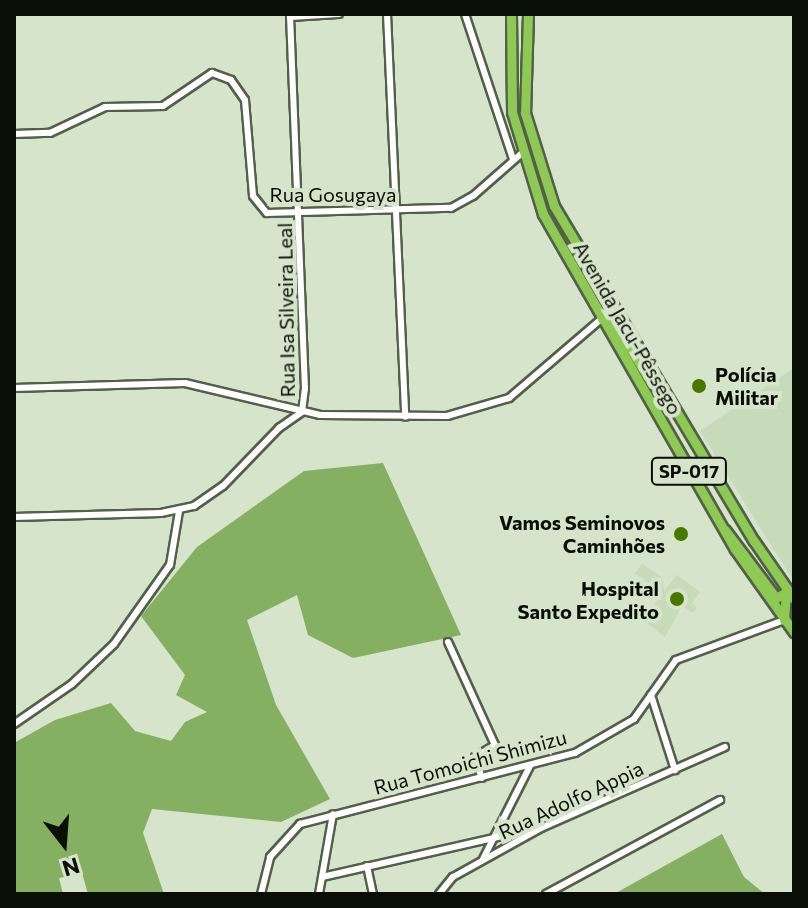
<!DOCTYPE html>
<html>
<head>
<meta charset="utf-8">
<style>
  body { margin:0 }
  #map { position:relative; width:808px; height:908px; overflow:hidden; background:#d5e4ca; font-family:Commissioner,sans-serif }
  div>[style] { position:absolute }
  .built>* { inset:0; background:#c7dab9 }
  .forest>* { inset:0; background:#85af61 }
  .roads { filter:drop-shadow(2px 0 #536049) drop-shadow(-2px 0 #536049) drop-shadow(0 2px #536049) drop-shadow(0 -2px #536049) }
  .minor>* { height:6px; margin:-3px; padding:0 3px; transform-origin:3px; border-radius:3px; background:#fff }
  .highway>* { height:9px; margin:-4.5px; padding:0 4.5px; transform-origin:4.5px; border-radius:4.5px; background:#8ec954 }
  .dots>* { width:22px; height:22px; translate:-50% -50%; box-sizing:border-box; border:4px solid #d5e4ca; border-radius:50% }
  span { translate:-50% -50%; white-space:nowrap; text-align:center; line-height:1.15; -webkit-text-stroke:8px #d5e4ca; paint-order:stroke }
  .shield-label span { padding:2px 6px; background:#d5e4ca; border:2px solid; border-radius:6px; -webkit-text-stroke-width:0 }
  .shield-label { font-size:18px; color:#0a0f06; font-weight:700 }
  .street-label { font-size:20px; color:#0a0f06 }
  .poi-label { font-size:20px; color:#0a0f06; font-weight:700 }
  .left { translate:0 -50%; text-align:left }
  .right { translate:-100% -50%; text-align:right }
  .frame { position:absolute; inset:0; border:16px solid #0a0f06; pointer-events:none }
  .north { position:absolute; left:24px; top:804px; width:80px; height:80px; -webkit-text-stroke:6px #d5e4ca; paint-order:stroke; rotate:163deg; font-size:22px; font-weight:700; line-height:32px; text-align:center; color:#0a0f06 }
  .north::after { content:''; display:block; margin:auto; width:28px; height:36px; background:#0a0f06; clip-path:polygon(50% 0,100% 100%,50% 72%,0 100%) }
</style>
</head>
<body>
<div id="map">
  <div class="built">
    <div style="clip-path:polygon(794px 368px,794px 582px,700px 431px)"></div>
    <div style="clip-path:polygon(642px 564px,662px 577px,664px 591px,677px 575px,700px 592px,692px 603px,697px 608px,693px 613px,682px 606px,665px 637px,643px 620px,662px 594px,635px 573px)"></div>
  </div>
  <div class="forest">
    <div style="clip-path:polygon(383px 463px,461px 635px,353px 658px,308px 635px,297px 595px,247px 620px,276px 705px,330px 799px,281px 822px,152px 809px,143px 833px,164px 894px,88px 894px,82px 873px,59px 878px,63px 894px,14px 894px,14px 743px,55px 720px,111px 703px,135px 731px,171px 741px,185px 722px,207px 712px,176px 695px,185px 675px,141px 616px,197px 547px,304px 471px)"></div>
    <div style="clip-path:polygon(722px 834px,744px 877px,765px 894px,614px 894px)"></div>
  </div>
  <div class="roads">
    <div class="minor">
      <div style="left:387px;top:14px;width:403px;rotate:87.4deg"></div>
      <div style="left:465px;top:14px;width:153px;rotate:71.7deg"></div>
      <div style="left:290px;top:17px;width:49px;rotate:-3.5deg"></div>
      <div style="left:14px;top:134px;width:36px;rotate:-2deg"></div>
      <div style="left:50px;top:133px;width:61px;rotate:-25.3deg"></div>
      <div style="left:105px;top:107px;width:58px;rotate:-1deg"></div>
      <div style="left:163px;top:106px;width:59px;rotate:-34deg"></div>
      <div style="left:212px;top:73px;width:20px;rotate:20deg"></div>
      <div style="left:231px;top:80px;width:24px;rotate:55deg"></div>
      <div style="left:245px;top:100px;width:96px;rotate:85.2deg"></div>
      <div style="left:253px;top:196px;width:22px;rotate:51deg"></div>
      <div style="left:267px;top:213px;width:184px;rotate:-1.6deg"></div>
      <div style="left:451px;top:208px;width:25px;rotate:-29deg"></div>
      <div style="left:473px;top:196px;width:64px;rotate:-41.2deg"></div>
      <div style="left:14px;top:388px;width:171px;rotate:-1.7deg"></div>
      <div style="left:185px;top:383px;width:139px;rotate:13.3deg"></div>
      <div style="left:320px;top:415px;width:127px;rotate:0.5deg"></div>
      <div style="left:447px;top:416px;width:65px;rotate:-16.2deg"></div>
      <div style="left:509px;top:398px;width:140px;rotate:-40.6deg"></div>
      <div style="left:14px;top:517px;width:147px;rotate:-1.6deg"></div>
      <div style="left:161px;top:513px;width:34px;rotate:-12deg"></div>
      <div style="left:194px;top:506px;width:35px;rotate:-35deg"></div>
      <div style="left:223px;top:486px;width:81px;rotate:-46deg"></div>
      <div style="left:279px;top:428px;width:28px;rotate:-35deg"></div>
      <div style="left:302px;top:412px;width:23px;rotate:-83deg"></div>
      <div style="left:305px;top:389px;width:375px;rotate:-92.3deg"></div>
      <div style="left:448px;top:642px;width:113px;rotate:65.5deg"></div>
      <div style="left:495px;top:745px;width:23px;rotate:149deg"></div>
      <div style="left:475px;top:757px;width:22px;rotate:72deg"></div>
      <div style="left:651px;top:695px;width:79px;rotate:72.3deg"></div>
      <div style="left:14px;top:724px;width:70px;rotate:-34.6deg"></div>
      <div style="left:72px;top:684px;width:58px;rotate:-43.6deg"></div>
      <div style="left:114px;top:644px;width:97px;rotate:-54.7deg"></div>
      <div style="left:170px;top:565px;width:55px;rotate:-80.5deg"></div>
      <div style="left:483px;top:859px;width:104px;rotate:-63.2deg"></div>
      <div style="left:367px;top:866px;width:29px;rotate:78deg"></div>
      <div style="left:322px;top:877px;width:216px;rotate:-12.8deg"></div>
      <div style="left:261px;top:894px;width:38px;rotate:-76deg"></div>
      <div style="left:270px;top:857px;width:45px;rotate:-47.7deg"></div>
      <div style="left:300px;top:824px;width:284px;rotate:-14.5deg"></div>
      <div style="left:575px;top:753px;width:68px;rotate:-30deg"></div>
      <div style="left:634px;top:719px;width:72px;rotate:-54.6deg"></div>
      <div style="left:676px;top:660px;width:115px;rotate:-20.3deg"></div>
      <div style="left:319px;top:894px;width:81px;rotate:-80.1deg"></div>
      <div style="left:439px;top:894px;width:22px;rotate:-51deg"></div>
      <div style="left:453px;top:877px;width:101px;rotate:-29.1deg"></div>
      <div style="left:541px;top:828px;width:201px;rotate:-23.8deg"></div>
      <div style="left:546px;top:894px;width:198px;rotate:-28.4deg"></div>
    </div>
    <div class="highway">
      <div style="left:511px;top:14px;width:98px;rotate:89.4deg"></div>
      <div style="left:512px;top:112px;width:107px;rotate:73.1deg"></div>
      <div style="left:543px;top:214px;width:386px;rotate:60.2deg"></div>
      <div style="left:735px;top:549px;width:102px;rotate:54.6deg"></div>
      <div style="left:528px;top:14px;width:99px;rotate:91.7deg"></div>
      <div style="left:525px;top:113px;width:97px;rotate:72.7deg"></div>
      <div style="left:554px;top:206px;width:390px;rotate:59.2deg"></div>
      <div style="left:754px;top:541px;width:70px;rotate:55.4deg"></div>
      <div style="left:602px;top:319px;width:17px;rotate:28deg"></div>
      <div style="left:617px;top:327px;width:67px;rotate:58.4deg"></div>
      <div style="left:652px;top:384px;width:12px;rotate:24deg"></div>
      <div style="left:725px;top:530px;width:85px;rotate:53.1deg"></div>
      <div style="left:776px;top:598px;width:12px;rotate:-31deg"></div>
      <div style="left:784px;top:620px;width:28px;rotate:-86deg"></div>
    </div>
  </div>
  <div class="dots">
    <div style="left:699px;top:386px;background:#487800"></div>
    <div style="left:681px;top:534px;background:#487800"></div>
    <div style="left:677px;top:599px;background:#487800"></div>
  </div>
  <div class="shield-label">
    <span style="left:689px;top:471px">SP-017</span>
  </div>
  <div class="street-label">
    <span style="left:333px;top:194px">Rua Gosugaya</span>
    <span style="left:286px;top:310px;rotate:-91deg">Rua Isa Silveira Leal</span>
    <span style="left:628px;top:328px;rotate:60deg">Avenida Jacu-Pêssego</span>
    <span style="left:470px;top:762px;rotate:-15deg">Rua Tomoichi Shimizu</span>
    <span style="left:571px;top:800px;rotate:-25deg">Rua Adolfo Appia</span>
  </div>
  <div class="poi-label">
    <span class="left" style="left:715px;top:386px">Polícia<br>Militar</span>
    <span class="right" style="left:665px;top:534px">Vamos Seminovos<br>Caminhões</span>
    <span class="right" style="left:659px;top:600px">Hospital<br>Santo Expedito</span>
  </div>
  <div class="frame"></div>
  <div class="north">N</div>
</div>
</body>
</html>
